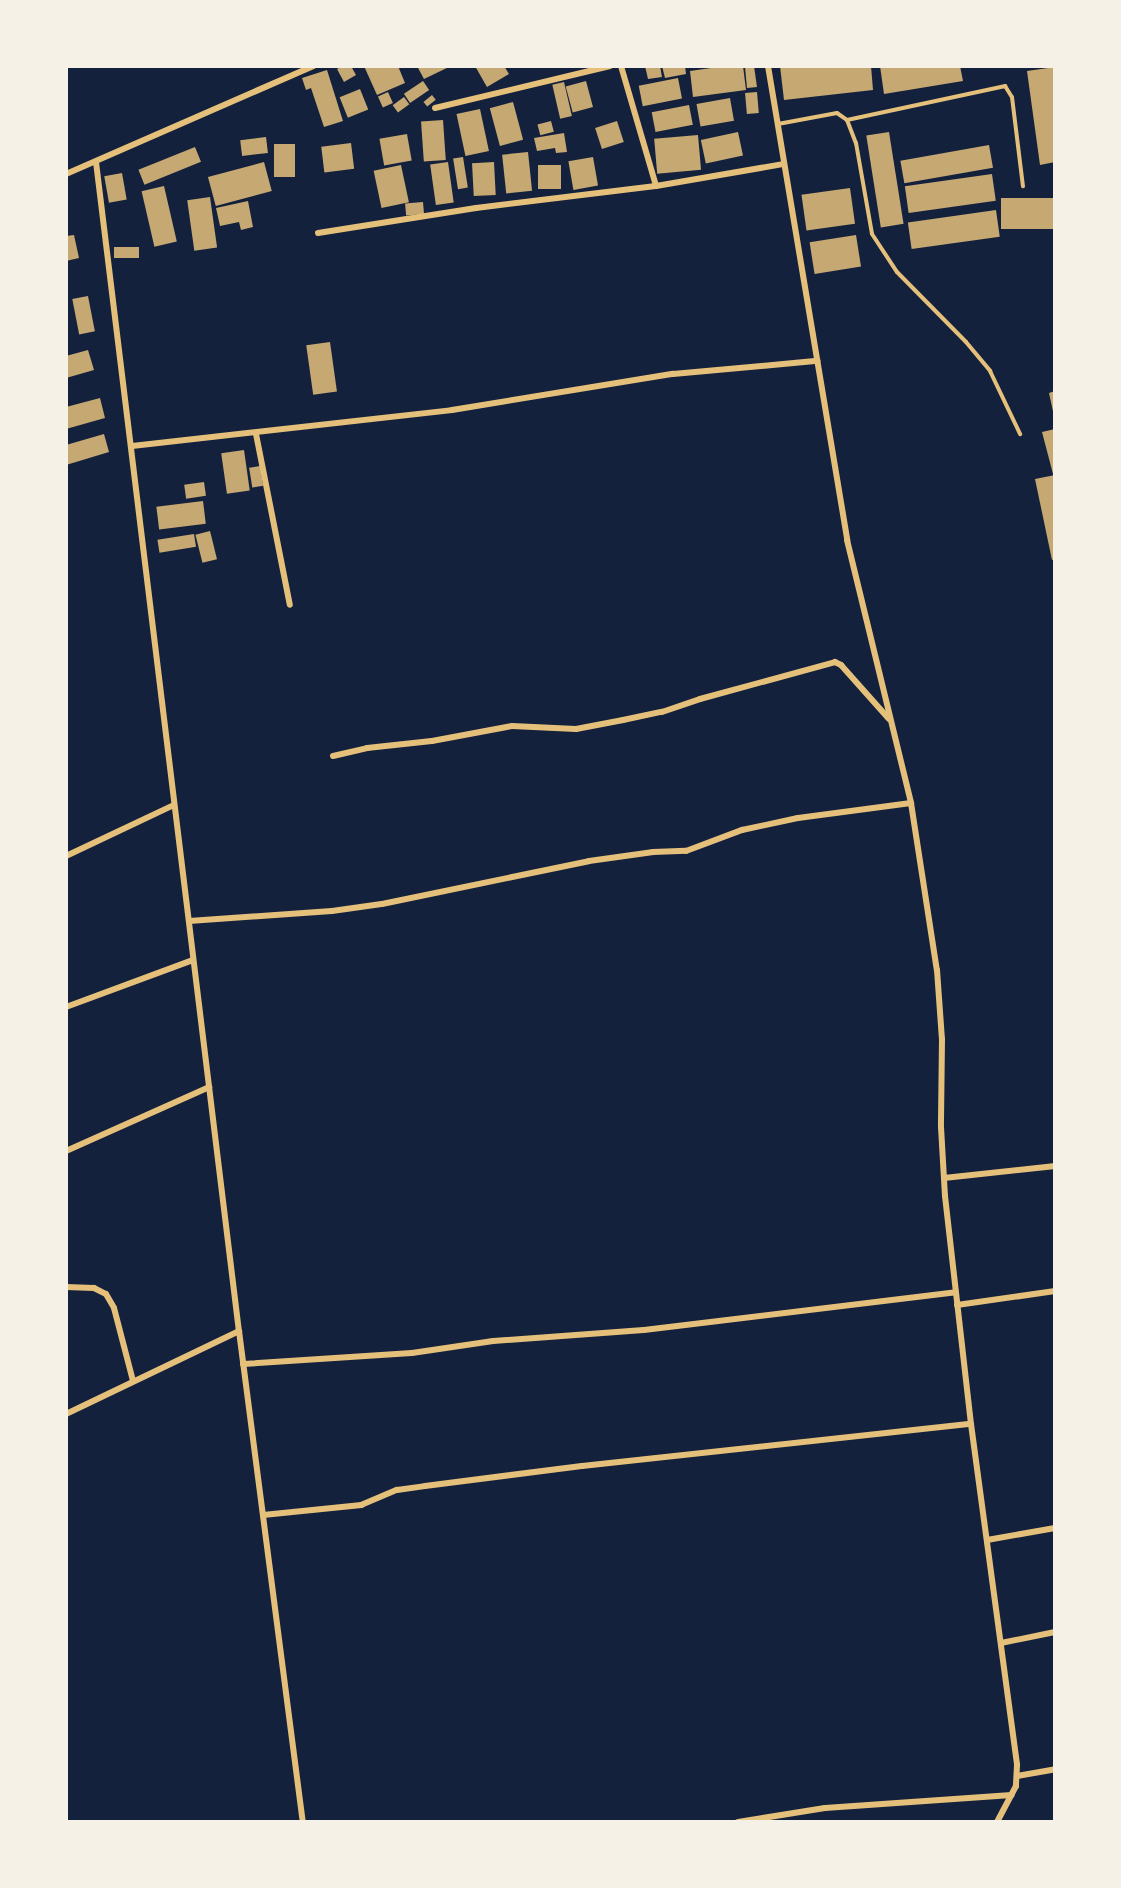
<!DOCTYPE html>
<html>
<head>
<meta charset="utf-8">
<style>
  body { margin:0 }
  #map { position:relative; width:1121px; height:1888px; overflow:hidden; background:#14213d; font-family:"DM Sans",sans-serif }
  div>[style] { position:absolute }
  .building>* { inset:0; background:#c6a872; transform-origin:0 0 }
  .service>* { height:4px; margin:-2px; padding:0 2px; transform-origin:2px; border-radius:2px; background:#e5c07b }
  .minor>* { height:6px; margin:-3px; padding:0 3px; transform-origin:3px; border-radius:3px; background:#e5c07b }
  span { translate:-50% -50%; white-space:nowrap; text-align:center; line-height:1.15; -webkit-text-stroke:5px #f6f1e7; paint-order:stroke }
  .frame { position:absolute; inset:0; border:68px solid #f6f1e7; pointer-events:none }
</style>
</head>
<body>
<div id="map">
  <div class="building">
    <div style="clip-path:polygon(343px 66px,351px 66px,356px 75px,344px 82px,337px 69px)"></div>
    <div style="clip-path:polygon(364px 66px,398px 66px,405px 83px,377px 95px)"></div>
    <div style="clip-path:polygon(417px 66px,451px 66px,424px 79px)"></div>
    <div style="clip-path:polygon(475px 66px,504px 66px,509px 74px,487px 87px)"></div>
    <div style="clip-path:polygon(645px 66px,660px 66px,662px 77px,648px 79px)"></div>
    <div style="clip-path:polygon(662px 66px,685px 66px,686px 74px,665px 78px)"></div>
    <div style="clip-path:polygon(725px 66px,743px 66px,746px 90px,693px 97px,690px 71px)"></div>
    <div style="clip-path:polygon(750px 66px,754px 66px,757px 87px,747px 88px,745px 67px)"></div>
    <div style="clip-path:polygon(780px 66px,871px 66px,873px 90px,784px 100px)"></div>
    <div style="clip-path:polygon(880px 66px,960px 66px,963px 81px,884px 94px)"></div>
    <div style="clip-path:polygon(1055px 67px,1055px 162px,1040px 165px,1027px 71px)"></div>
    <div style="clip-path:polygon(327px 70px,343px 121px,324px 127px,311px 88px,306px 90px,302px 78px)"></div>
    <div style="left:678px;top:78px;width:21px;height:40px;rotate:79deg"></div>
    <div style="left:423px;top:81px;width:11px;height:23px;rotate:56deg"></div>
    <div style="left:586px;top:81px;width:27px;height:21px;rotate:75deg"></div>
    <div style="left:564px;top:82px;width:35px;height:12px;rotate:77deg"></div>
    <div style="left:360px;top:89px;width:22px;height:22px;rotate:68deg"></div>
    <div style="left:388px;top:92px;width:12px;height:11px;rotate:66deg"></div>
    <div style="left:757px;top:92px;width:21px;height:12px;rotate:85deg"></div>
    <div style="left:432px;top:95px;width:6px;height:11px;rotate:51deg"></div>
    <div style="left:404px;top:97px;width:9px;height:14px;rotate:54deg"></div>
    <div style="left:730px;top:98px;width:23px;height:34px;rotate:80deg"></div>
    <div style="left:513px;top:102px;width:39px;height:24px;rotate:75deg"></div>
    <div style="left:689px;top:105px;width:20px;height:38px;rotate:79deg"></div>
    <div style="left:480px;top:109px;width:43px;height:24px;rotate:78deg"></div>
    <div style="left:443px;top:120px;width:40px;height:22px;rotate:86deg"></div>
    <div style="left:551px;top:121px;width:11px;height:14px;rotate:75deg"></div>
    <div style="left:617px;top:121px;width:22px;height:23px;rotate:72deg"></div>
    <div style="left:738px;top:132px;width:24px;height:38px;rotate:78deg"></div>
    <div style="left:889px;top:132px;width:93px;height:23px;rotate:81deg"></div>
    <div style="clip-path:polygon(564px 133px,567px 152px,556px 153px,555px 148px,537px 151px,534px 138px)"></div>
    <div style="left:407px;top:134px;width:27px;height:28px;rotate:80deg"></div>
    <div style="left:698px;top:135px;width:35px;height:44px;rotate:85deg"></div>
    <div style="left:266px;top:137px;width:16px;height:26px;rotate:83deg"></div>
    <div style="left:351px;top:143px;width:26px;height:30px;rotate:83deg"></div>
    <div style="left:274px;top:144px;width:21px;height:33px"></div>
    <div style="left:989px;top:145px;width:23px;height:90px;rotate:80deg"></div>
    <div style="left:195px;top:147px;width:16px;height:61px;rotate:68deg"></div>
    <div style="left:528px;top:152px;width:39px;height:26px;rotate:84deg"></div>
    <div style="left:463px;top:157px;width:31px;height:10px;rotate:81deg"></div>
    <div style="left:593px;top:157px;width:29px;height:25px;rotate:80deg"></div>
    <div style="left:264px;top:162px;width:30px;height:58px;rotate:75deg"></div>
    <div style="left:448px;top:162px;width:41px;height:18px;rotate:82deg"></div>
    <div style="left:494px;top:162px;width:33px;height:22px;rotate:87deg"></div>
    <div style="left:401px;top:165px;width:38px;height:28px;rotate:78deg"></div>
    <div style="left:538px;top:165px;width:23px;height:24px"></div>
    <div style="left:122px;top:173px;width:27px;height:18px;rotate:80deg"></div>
    <div style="left:992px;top:174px;width:27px;height:88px;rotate:82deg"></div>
    <div style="left:164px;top:186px;width:57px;height:23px;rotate:77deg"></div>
    <div style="left:850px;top:188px;width:36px;height:49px;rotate:82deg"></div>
    <div style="left:210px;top:197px;width:51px;height:23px;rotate:82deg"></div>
    <div style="left:1055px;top:198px;width:31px;height:54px;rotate:90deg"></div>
    <div style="clip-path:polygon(248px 201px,253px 227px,241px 230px,239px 222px,220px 226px,216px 208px)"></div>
    <div style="left:423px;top:202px;width:12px;height:18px;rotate:85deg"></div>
    <div style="left:996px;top:210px;width:27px;height:89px;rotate:82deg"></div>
    <div style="clip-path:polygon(74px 235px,79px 258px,66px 261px,66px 236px)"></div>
    <div style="left:856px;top:235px;width:32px;height:47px;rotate:81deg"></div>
    <div style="left:114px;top:247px;width:25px;height:11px"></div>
    <div style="left:88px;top:296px;width:36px;height:16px;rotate:79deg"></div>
    <div style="left:330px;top:342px;width:50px;height:24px;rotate:82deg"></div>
    <div style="clip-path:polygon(88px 350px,94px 370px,66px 378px,66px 356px)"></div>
    <div style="clip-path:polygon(1055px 391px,1055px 416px,1054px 416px,1049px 393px)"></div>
    <div style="clip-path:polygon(100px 398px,105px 418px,66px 429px,66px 407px)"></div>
    <div style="clip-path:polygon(1055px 429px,1055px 473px,1053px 474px,1042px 432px)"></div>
    <div style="clip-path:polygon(104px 434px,109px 452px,66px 465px,66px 445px)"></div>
    <div style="left:244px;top:450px;width:41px;height:23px;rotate:82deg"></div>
    <div style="left:260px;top:466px;width:20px;height:11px;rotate:81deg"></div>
    <div style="clip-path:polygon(1055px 475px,1055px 559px,1052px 560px,1035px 479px)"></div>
    <div style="left:204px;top:482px;width:14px;height:20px;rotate:82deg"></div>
    <div style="left:203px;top:501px;width:23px;height:47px;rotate:83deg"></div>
    <div style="left:210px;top:531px;width:29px;height:15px;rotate:76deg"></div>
    <div style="left:194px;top:534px;width:13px;height:37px;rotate:81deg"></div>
  </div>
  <div class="service">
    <div style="left:847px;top:120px;width:162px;rotate:-12.1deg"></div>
    <div style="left:1005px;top:86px;width:13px;rotate:58deg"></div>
    <div style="left:1012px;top:97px;width:90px;rotate:83deg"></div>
    <div style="left:778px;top:124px;width:60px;rotate:-10.6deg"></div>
    <div style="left:837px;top:113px;width:12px;rotate:35deg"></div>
    <div style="left:847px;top:120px;width:25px;rotate:69deg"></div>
    <div style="left:856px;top:143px;width:92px;rotate:80deg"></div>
    <div style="left:872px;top:234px;width:45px;rotate:56.7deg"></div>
    <div style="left:897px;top:272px;width:98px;rotate:45.4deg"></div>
    <div style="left:966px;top:342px;width:38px;rotate:50deg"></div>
    <div style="left:990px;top:371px;width:70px;rotate:64.5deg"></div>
  </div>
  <div class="minor">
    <div style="left:621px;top:66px;width:125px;rotate:73.7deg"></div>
    <div style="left:768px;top:66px;width:481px;rotate:80.5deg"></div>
    <div style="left:847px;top:540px;width:271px;rotate:76.3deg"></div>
    <div style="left:911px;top:803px;width:169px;rotate:81.2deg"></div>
    <div style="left:937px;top:970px;width:69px;rotate:85.9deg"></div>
    <div style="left:942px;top:1039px;width:88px;rotate:90.7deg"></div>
    <div style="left:941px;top:1127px;width:69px;rotate:86.7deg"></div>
    <div style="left:945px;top:1196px;width:229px;rotate:83.5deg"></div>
    <div style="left:971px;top:1424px;width:344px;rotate:82.3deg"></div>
    <div style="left:1017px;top:1765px;width:21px;rotate:93deg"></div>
    <div style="left:1016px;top:1786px;width:41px;rotate:117.8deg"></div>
    <div style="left:435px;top:108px;width:180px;rotate:-13.5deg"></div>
    <div style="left:96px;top:162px;width:1178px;rotate:83.03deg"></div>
    <div style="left:239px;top:1331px;width:495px;rotate:82.6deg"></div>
    <div style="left:66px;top:174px;width:270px;rotate:-23.6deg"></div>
    <div style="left:318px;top:233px;width:160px;rotate:-9deg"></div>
    <div style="left:476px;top:208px;width:181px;rotate:-7deg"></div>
    <div style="left:656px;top:186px;width:130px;rotate:-9.8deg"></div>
    <div style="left:256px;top:434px;width:174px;rotate:78.8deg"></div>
    <div style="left:132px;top:446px;width:322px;rotate:-6.4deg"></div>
    <div style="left:452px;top:410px;width:224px;rotate:-9.3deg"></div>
    <div style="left:673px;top:374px;width:145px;rotate:-5.2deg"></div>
    <div style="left:333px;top:756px;width:35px;rotate:-13deg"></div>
    <div style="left:367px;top:748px;width:65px;rotate:-6.1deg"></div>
    <div style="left:432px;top:741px;width:81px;rotate:-10.6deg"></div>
    <div style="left:512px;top:726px;width:64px;rotate:2.7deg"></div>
    <div style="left:576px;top:729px;width:48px;rotate:-10.8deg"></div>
    <div style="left:623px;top:720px;width:40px;rotate:-12deg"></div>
    <div style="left:662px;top:712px;width:40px;rotate:-18.9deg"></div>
    <div style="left:700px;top:699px;width:140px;rotate:-15.3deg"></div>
    <div style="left:835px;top:662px;width:7px;rotate:27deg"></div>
    <div style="left:841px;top:665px;width:72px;rotate:48.4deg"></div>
    <div style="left:66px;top:856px;width:119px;rotate:-25.3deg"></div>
    <div style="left:189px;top:921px;width:143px;rotate:-4deg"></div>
    <div style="left:332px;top:911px;width:50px;rotate:-8deg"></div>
    <div style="left:382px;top:904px;width:211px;rotate:-11.7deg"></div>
    <div style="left:589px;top:861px;width:65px;rotate:-8deg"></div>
    <div style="left:653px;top:852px;width:33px;rotate:-2deg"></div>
    <div style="left:686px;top:851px;width:60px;rotate:-20.6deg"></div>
    <div style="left:742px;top:830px;width:57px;rotate:-12.1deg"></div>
    <div style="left:798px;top:818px;width:114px;rotate:-7.6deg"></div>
    <div style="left:66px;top:1007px;width:135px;rotate:-20.3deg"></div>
    <div style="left:66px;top:1151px;width:157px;rotate:-24.1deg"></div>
    <div style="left:944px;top:1178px;width:112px;rotate:-6.2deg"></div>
    <div style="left:66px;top:1287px;width:28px;rotate:2deg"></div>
    <div style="left:94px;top:1288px;width:13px;rotate:27deg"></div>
    <div style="left:106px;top:1294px;width:16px;rotate:60deg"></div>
    <div style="left:114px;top:1308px;width:75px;rotate:75.4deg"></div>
    <div style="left:957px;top:1305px;width:99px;rotate:-8.1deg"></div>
    <div style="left:243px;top:1364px;width:169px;rotate:-3.7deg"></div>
    <div style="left:412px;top:1353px;width:82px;rotate:-8.4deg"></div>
    <div style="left:493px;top:1341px;width:151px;rotate:-4.2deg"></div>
    <div style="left:644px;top:1330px;width:314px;rotate:-6.9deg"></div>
    <div style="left:66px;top:1414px;width:192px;rotate:-25.6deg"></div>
    <div style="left:263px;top:1515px;width:99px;rotate:-5.8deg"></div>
    <div style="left:361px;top:1505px;width:39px;rotate:-23deg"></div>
    <div style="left:397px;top:1490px;width:28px;rotate:-8deg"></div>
    <div style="left:425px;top:1486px;width:158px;rotate:-7.3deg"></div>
    <div style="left:582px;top:1466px;width:391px;rotate:-6.2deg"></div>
    <div style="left:987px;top:1540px;width:69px;rotate:-10deg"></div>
    <div style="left:1001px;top:1643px;width:55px;rotate:-11.5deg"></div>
    <div style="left:1017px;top:1776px;width:39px;rotate:-10deg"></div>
    <div style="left:738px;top:1822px;width:88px;rotate:-9.1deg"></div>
    <div style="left:825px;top:1808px;width:187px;rotate:-4deg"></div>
  </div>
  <div class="frame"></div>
</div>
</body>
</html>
